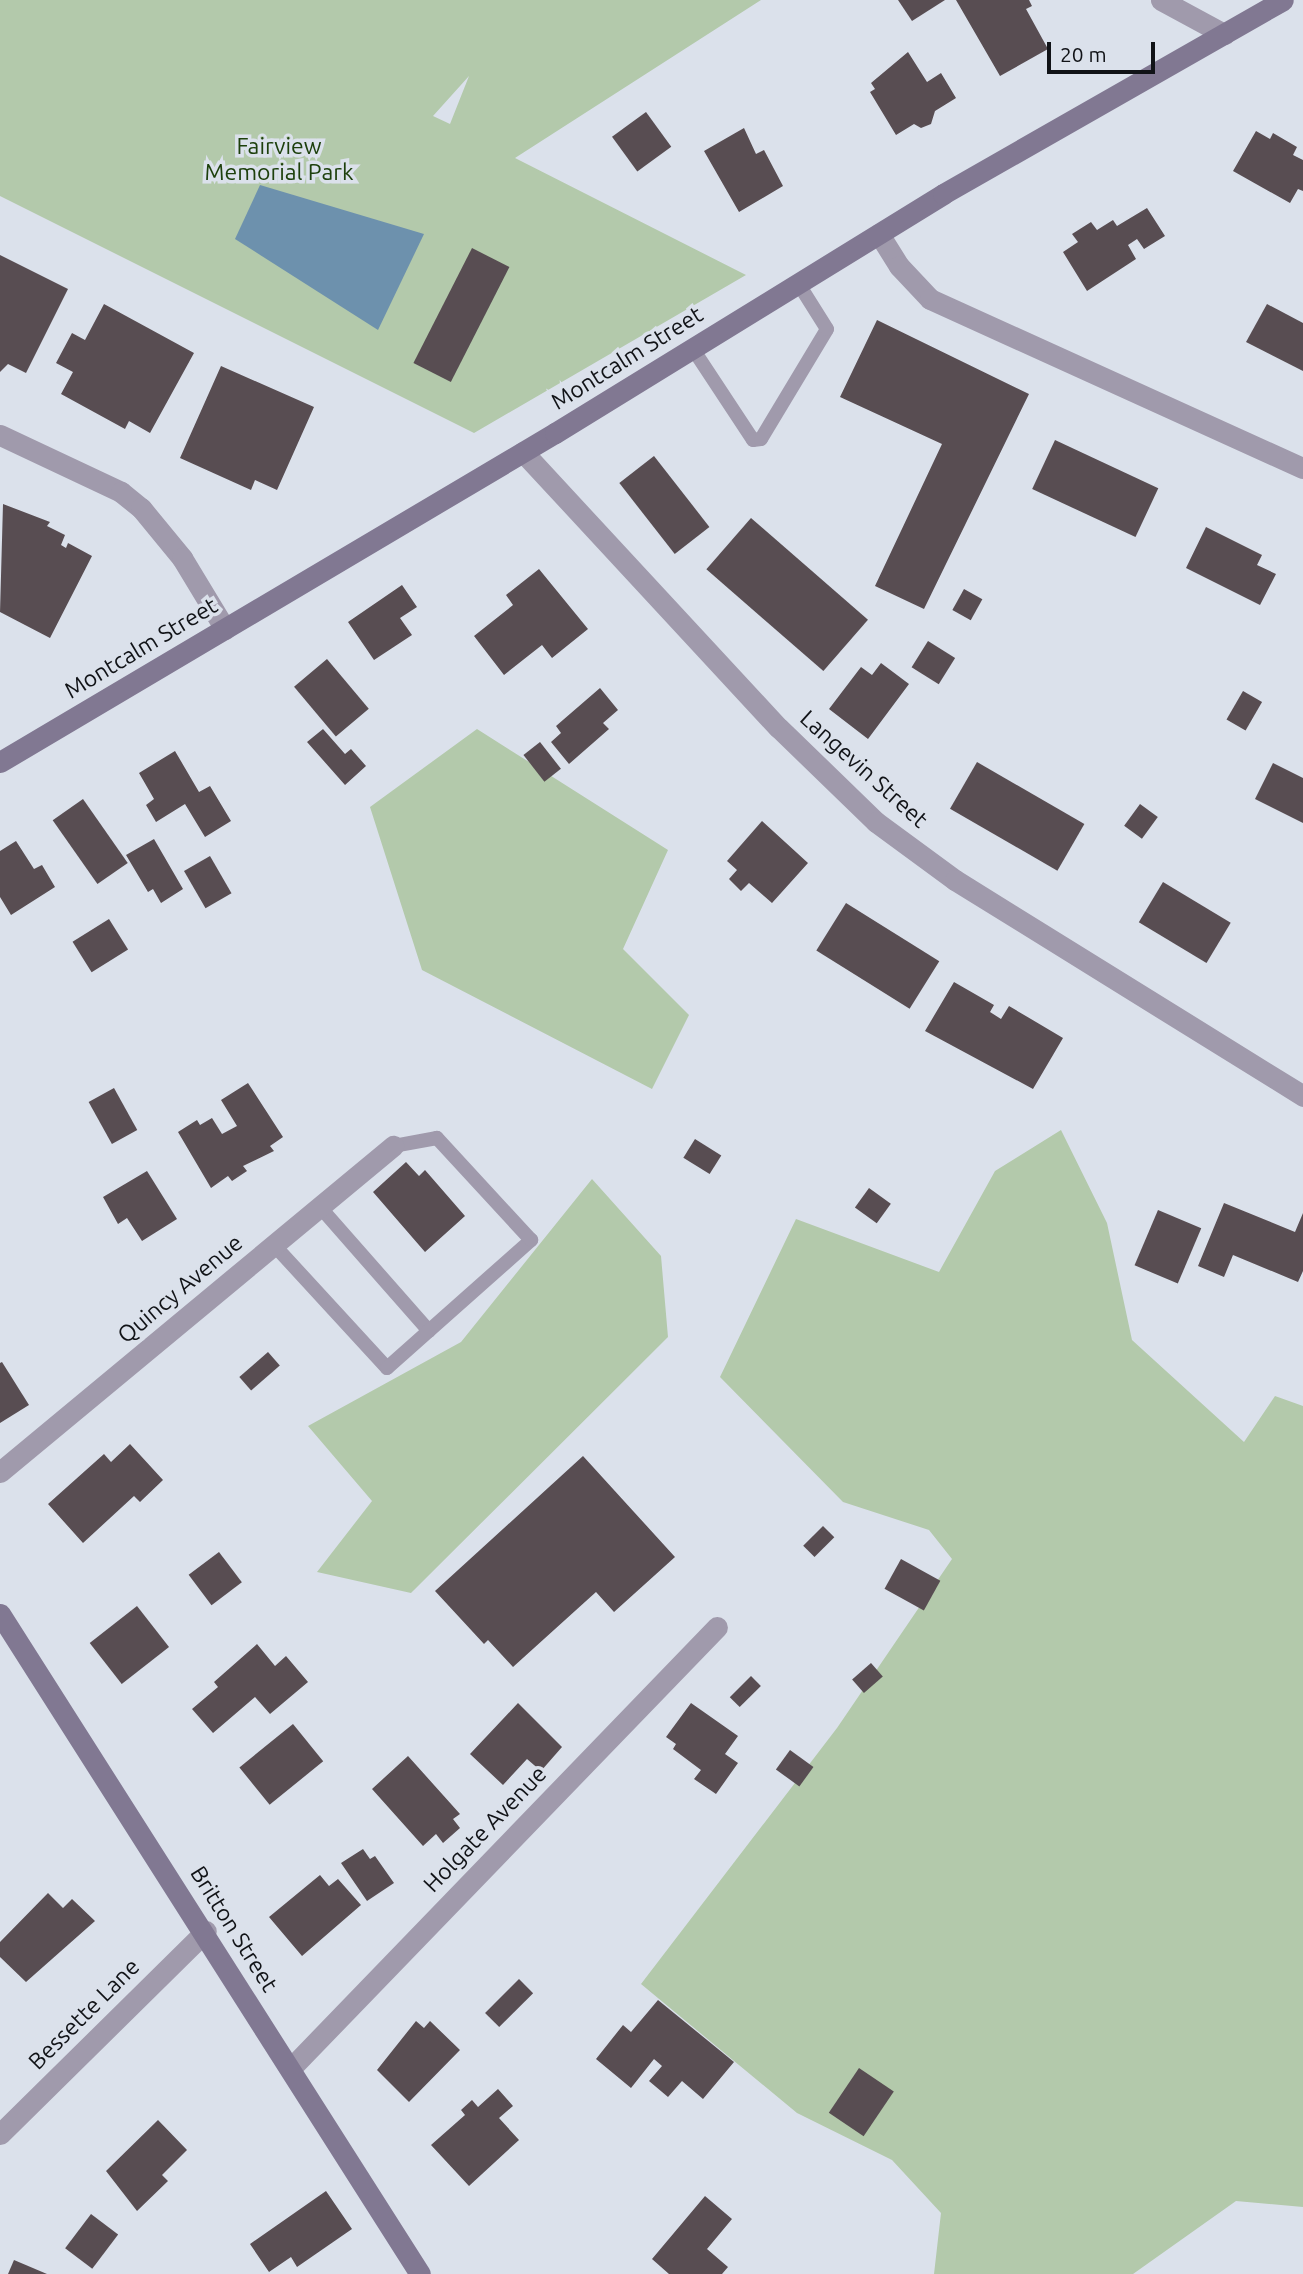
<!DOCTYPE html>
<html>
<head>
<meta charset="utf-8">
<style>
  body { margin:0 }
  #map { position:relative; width:1303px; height:2274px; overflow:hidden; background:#dbe1eb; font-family:Ubuntu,sans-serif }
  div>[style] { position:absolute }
  .green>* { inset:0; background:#b3c9ab }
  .water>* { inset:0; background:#6d91ad }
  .building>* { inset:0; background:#584d52; transform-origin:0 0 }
  .lane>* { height:14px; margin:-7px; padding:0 7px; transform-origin:7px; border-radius:7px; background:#a09aac }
  .street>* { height:21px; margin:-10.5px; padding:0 10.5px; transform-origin:10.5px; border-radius:10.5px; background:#a09aac }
  .secondary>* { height:21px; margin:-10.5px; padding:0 10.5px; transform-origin:10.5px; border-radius:10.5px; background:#817892 }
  span { translate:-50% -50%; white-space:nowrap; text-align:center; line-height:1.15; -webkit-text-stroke:7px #dbe1eb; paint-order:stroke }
  .park-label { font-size:23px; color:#1d400c }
  .street-label { font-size:23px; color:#111317 }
  .scale { position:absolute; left:1047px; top:42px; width:108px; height:32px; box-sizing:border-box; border:4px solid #111317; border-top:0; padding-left:9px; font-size:21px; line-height:24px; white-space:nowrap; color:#111317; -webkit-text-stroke:5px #dbe1eb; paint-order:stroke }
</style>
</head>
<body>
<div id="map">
  <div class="green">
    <div style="clip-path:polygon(evenodd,0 0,761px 0,515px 158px,746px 275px,474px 433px,0 196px,0 0,469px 76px,450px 124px,433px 116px,469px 76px)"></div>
    <div style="clip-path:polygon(477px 729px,668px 850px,623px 949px,689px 1015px,652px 1089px,422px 970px,370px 807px)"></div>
    <div style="clip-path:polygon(1061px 1130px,1107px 1223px,1132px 1340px,1244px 1442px,1275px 1396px,1303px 1406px,1303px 2207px,1236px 2201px,1133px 2274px,934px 2274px,941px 2213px,892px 2160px,797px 2113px,641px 1984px,837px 1728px,952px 1559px,929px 1530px,843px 1502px,720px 1377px,796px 1219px,939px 1272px,995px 1171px)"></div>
    <div style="clip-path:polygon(592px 1179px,661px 1256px,668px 1337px,411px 1593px,317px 1572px,372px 1501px,308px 1426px,461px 1342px)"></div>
  </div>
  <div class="water">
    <div style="clip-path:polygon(260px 185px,424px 234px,378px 330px,235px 239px)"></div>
  </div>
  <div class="building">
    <div style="clip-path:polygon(898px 0,945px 0,912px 21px)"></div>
    <div style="clip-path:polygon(956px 0,1029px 0,1032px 6px,1026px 9px,1048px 49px,1000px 76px)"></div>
    <div style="clip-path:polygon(908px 52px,927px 82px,941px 73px,956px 98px,935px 111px,931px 124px,921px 128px,914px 124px,896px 135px,870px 92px,875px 89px,871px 83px)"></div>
    <div style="left:646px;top:112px;width:43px;height:42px;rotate:54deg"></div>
    <div style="clip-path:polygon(744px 128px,756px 154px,764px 150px,783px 186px,739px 212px,704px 151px)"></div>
    <div style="clip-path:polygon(1256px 131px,1270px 139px,1273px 133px,1297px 147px,1293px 155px,1303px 160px,1303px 191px,1298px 189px,1290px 203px,1233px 171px)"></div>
    <div style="clip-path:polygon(1147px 208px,1165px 236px,1144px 249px,1137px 239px,1128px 245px,1136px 259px,1087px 291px,1063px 252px,1078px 242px,1072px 234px,1091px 222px,1097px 230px,1113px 220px,1117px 226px)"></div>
    <div style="left:472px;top:248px;width:42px;height:129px;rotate:27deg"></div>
    <div style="clip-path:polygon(0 255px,68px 289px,26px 373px,8px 364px,0 372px)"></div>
    <div style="clip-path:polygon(104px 304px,194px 353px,150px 433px,129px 421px,125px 429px,61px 394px,73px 372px,56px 363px,72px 333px,85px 340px)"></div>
    <div style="clip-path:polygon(1267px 304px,1303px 323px,1303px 371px,1246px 342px)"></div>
    <div style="clip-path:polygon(877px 320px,1029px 394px,924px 609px,875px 586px,942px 444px,840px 397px)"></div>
    <div style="clip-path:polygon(221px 366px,314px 407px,277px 490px,255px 480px,251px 490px,180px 458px)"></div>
    <div style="left:1055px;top:440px;width:114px;height:54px;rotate:25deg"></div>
    <div style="left:654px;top:456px;width:90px;height:44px;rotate:52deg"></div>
    <div style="clip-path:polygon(3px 504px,50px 522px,47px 526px,65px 535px,61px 545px,66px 548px,68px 543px,92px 556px,50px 638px,0 612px)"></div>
    <div style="left:751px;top:518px;width:155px;height:68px;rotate:41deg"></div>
    <div style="clip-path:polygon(1206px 527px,1262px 555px,1257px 565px,1276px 574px,1260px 605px,1186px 568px)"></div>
    <div style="clip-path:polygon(539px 569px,588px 629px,552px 658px,542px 645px,504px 675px,474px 636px,513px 605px,506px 595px)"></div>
    <div style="clip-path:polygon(402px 585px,417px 607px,400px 618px,412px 635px,374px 660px,348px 622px)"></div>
    <div style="left:964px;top:589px;width:21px;height:24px;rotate:29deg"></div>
    <div style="left:928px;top:641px;width:32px;height:31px;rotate:32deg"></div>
    <div style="left:327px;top:659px;width:65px;height:43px;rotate:50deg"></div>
    <div style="clip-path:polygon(881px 663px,909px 684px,868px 739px,829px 709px,861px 667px,872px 675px)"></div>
    <div style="clip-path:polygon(600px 688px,618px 710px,603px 723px,609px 729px,569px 764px,551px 742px,561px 733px,556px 726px)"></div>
    <div style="left:1243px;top:691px;width:22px;height:33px;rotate:30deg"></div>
    <div style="clip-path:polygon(323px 729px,345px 754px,351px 749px,366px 766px,345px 785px,307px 742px)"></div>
    <div style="left:540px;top:742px;width:34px;height:21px;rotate:52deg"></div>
    <div style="clip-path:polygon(175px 751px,199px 792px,210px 786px,231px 821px,205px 837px,185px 804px,156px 822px,146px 805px,154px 799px,139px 773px)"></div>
    <div style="left:977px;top:762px;width:124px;height:54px;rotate:30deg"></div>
    <div style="clip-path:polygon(1273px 763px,1303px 778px,1303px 823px,1255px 799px)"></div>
    <div style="left:83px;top:799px;width:78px;height:37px;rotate:55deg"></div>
    <div style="left:1140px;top:804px;width:22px;height:27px;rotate:36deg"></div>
    <div style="clip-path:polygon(762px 821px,808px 863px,772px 903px,749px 883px,741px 891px,729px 879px,737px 870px,727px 861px)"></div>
    <div style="clip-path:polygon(154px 839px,183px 889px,161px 903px,153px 889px,148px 892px,126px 855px)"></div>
    <div style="clip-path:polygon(16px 841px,34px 869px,42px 865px,55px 887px,11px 915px,0 897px,0 851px)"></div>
    <div style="left:210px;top:856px;width:43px;height:30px;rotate:60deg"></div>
    <div style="left:1163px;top:882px;width:79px;height:47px;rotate:31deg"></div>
    <div style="left:846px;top:903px;width:110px;height:56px;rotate:32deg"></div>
    <div style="left:109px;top:919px;width:36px;height:43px;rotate:58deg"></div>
    <div style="clip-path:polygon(954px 982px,994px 1005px,990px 1012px,1001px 1019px,1009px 1006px,1063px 1038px,1033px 1089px,925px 1031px)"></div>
    <div style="clip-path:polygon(248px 1083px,283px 1137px,270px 1146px,274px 1151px,243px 1166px,247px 1171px,232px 1181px,228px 1176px,211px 1188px,178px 1132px,197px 1120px,200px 1125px,212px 1118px,222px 1134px,237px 1126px,221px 1100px)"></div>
    <div style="left:114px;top:1088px;width:48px;height:29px;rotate:61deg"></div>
    <div style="left:695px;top:1139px;width:31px;height:22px;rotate:32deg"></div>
    <div style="clip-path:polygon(406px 1162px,419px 1176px,425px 1170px,465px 1216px,425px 1252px,373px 1192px)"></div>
    <div style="clip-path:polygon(147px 1171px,177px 1219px,142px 1241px,127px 1218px,118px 1224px,103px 1197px)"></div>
    <div style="left:869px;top:1188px;width:27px;height:24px;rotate:36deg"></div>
    <div style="clip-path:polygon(1224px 1203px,1295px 1232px,1303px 1213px,1303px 1271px,1298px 1282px,1233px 1255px,1224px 1277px,1198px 1266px)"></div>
    <div style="left:1158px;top:1210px;width:47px;height:60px;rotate:23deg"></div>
    <div style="left:268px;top:1352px;width:18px;height:38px;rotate:49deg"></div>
    <div style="clip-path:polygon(2px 1362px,29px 1405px,0 1423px,0 1363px)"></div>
    <div style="clip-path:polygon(130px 1444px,163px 1480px,140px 1502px,134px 1496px,83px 1543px,48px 1504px,104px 1454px,111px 1462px)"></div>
    <div style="clip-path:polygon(583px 1456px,675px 1557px,614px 1612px,596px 1592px,513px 1667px,488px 1640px,484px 1644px,435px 1591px)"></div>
    <div style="left:823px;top:1526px;width:16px;height:28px;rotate:45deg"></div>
    <div style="left:219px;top:1552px;width:38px;height:38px;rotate:53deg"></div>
    <div style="left:901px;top:1559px;width:45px;height:34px;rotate:29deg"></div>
    <div style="left:137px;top:1606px;width:52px;height:60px;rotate:52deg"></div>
    <div style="clip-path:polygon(257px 1644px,275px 1666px,286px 1656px,308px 1682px,270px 1714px,255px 1697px,213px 1733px,192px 1709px,218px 1687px,214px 1682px)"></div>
    <div style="left:871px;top:1663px;width:18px;height:25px;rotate:49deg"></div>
    <div style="left:751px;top:1676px;width:14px;height:30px;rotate:45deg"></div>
    <div style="clip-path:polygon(518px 1703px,562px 1747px,541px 1771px,527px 1759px,503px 1785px,470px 1754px)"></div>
    <div style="clip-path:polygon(691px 1703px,738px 1736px,725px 1754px,738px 1763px,716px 1794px,694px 1779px,701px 1770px,673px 1749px,676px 1744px,666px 1737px)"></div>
    <div style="left:293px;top:1724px;width:48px;height:69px;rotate:51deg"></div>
    <div style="left:790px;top:1750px;width:29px;height:24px;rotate:36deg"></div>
    <div style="clip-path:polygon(408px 1756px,460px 1814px,453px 1819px,460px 1828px,443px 1843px,436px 1834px,423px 1846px,372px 1789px)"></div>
    <div style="clip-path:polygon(363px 1849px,370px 1859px,375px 1856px,394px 1883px,367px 1901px,341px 1863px)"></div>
    <div style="clip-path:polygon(320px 1875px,329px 1886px,338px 1879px,361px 1905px,302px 1956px,269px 1917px)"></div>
    <div style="clip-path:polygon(48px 1893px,63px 1908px,72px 1899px,95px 1921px,26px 1982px,0 1957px,0 1942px)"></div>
    <div style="left:519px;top:1979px;width:20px;height:48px;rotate:45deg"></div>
    <div style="clip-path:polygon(658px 2000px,734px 2062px,703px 2099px,682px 2081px,668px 2097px,649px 2081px,662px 2066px,654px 2059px,631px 2088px,596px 2059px,623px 2025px,631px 2032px)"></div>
    <div style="clip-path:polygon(416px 2021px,424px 2028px,430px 2021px,460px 2050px,409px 2102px,377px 2070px)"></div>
    <div style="left:859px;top:2068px;width:42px;height:54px;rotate:34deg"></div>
    <div style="clip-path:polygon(498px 2089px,513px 2106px,499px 2118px,519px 2140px,469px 2186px,431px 2145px,465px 2115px,461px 2110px,472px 2100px,478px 2107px)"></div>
    <div style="clip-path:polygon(158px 2120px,187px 2150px,162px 2175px,168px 2181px,137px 2211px,106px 2171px)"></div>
    <div style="clip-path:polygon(326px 2191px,352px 2229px,297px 2267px,291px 2257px,269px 2272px,250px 2244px)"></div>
    <div style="clip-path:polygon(705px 2196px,732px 2219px,707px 2249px,728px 2267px,722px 2274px,669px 2274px,652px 2259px)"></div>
    <div style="left:91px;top:2214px;width:34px;height:43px;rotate:37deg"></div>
    <div style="clip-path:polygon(14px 2260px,47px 2274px,8px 2274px)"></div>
  </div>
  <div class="lane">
    <div style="left:693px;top:349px;width:109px;rotate:56.6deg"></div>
    <div style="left:753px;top:440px;width:8px;rotate:-7deg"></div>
    <div style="left:761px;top:439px;width:128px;rotate:-59deg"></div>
    <div style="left:827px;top:329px;width:54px;rotate:-122.2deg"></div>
    <div style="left:320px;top:1207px;width:165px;rotate:48.7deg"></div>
    <div style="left:274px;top:1245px;width:167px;rotate:47.4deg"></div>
    <div style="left:387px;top:1368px;width:193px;rotate:-41.6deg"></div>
    <div style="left:531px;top:1240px;width:139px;rotate:-132.7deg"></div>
    <div style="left:437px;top:1138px;width:45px;rotate:169.7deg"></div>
  </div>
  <div class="street">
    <div style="left:1161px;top:0;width:72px;rotate:28.4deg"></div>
    <div style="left:879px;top:234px;width:38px;rotate:58deg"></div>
    <div style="left:899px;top:266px;width:45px;rotate:46.8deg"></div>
    <div style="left:930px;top:299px;width:409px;rotate:24.4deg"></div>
    <div style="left:0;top:435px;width:134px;rotate:25.2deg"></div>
    <div style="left:121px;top:492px;width:26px;rotate:39deg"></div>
    <div style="left:141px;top:508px;width:65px;rotate:50.6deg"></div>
    <div style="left:182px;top:558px;width:83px;rotate:58.8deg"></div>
    <div style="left:523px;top:452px;width:376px;rotate:47.2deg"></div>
    <div style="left:779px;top:728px;width:135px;rotate:44.1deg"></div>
    <div style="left:876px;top:822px;width:98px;rotate:36.3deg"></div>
    <div style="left:955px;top:880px;width:410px;rotate:31.8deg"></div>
    <div style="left:0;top:1472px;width:511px;rotate:-39.68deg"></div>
    <div style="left:291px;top:2068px;width:613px;rotate:-45.99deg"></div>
    <div style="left:0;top:2134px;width:289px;rotate:-44.6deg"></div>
  </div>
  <div class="secondary">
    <div style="left:0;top:762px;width:645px;rotate:-30.66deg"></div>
    <div style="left:555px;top:433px;width:456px;rotate:-31.6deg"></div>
    <div style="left:943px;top:194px;width:391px;rotate:-29.7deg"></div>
    <div style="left:0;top:1614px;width:782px;rotate:57.53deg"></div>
  </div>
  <div class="park-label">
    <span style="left:279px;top:159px">Fairview<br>Memorial Park</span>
  </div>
  <div class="street-label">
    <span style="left:627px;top:358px;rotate:-32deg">Montcalm Street</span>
    <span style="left:141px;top:648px;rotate:-31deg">Montcalm Street</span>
    <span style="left:864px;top:769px;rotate:42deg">Langevin Street</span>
    <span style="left:180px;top:1289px;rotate:-40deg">Quincy Avenue</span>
    <span style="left:485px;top:1829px;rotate:-46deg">Holgate Avenue</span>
    <span style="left:234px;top:1929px;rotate:58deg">Britton Street</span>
    <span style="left:84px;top:2014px;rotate:-45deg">Bessette Lane</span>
  </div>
  <div class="scale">20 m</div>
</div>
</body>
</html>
